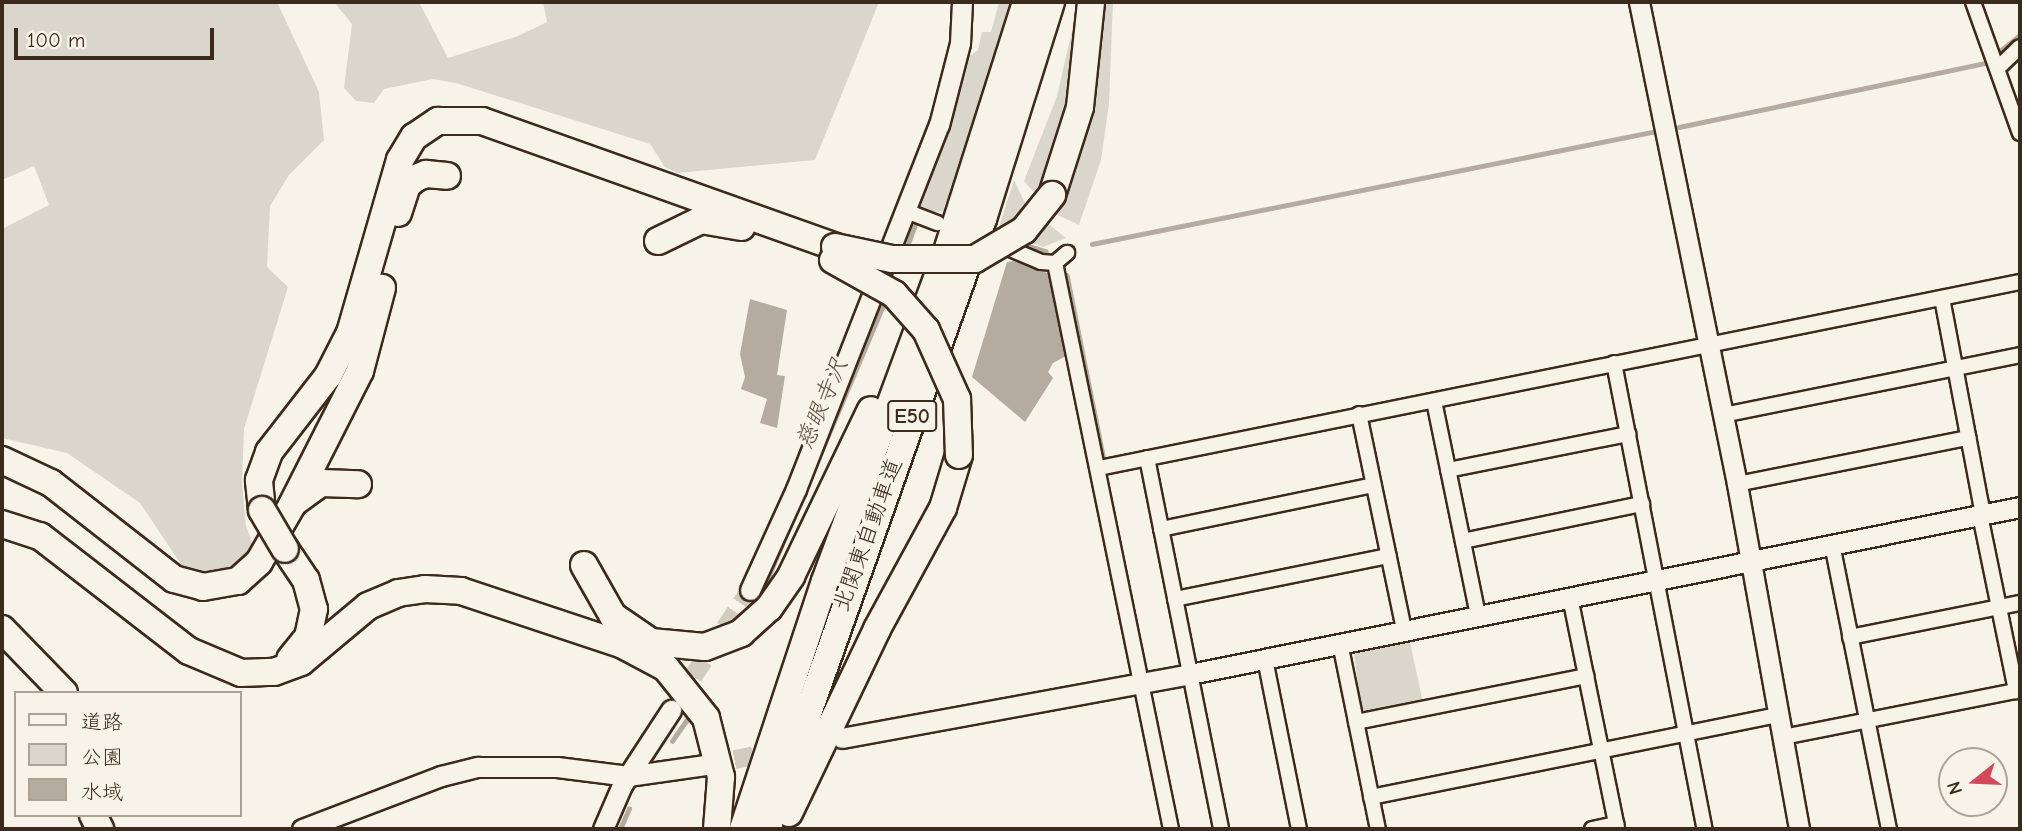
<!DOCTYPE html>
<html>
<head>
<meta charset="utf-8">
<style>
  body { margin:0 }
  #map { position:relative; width:2022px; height:831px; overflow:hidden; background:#f7f3e8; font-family:"Comic Neue","Klee One",sans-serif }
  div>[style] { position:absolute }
  .green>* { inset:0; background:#dbd6cb }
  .water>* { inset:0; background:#b4aca0 }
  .stream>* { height:4.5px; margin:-2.25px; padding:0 2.25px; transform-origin:2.25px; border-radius:2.25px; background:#b4aca0 }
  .secondary-tunnel>* { height:19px; margin-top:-9.5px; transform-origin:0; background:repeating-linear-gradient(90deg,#d1cbc0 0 19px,transparent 0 29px) }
  .roads { filter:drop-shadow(2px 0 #3b2a1e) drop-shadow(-2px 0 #3b2a1e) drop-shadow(0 2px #3b2a1e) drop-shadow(0 -2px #3b2a1e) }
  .street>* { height:14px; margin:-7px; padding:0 7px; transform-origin:7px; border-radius:7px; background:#f7f3e8 }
  .secondary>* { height:19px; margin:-9.5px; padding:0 9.5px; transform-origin:9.5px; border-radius:9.5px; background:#f7f3e8 }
  .highway>* { height:26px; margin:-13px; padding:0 13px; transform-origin:13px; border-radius:13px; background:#f7f3e8 }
  .bridges { filter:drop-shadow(2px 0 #3b2a1e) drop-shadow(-2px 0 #3b2a1e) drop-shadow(0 2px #3b2a1e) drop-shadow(0 -2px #3b2a1e) }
  .highway-bridge>* { height:26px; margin:-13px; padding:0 13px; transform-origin:13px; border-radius:13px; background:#f7f3e8 }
  span { translate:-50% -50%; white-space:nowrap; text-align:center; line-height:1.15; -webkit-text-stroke:7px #f7f3e8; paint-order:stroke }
  .shield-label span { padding:2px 5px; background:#f7f3e8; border:2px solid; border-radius:5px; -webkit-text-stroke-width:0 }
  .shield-label { font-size:21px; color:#3b2a1e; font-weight:700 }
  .street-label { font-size:23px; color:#3b2a1e }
  .water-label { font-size:24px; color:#5f5145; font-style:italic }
  .frame { position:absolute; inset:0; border:4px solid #3b2a1e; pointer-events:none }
  .legend { position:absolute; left:14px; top:691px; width:228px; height:126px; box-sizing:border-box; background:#f7f3e8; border:2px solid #aca397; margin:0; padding:9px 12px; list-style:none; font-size:21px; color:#3b2a1e }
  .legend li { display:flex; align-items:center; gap:14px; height:35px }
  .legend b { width:35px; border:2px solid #aca397 }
  .north { position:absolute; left:1938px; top:747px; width:70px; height:70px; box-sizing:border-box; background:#f7f3e8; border:2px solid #aca397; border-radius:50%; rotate:252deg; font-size:19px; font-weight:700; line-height:28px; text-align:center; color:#3b2a1e }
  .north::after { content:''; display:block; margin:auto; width:24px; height:32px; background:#d1495b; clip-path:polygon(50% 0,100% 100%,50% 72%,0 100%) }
  .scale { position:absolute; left:14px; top:28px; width:200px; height:32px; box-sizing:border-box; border:4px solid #3b2a1e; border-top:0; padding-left:9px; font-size:21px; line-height:24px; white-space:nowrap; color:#3b2a1e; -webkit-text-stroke:5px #f7f3e8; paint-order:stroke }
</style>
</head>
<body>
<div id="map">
  <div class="green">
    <div style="clip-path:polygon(2px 2px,277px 2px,319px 92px,324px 140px,289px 175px,270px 206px,267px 267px,288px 287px,244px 429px,242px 482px,246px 526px,253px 545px,245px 558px,212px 576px,185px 570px,140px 503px,67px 453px,2px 438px,2px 229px,49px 205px,34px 166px,2px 180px)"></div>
    <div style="clip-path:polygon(334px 2px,419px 2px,448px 58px,518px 36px,547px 22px,543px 2px,879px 2px,815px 160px,677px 173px,665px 167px,650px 144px,456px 83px,433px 79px,384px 89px,374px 103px,356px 101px,344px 88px,352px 24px)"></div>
    <div style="clip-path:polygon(999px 2px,1011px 2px,977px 115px,943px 211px,926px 213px,917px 206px,956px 97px,964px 60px,978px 50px,982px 32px,991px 32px)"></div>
    <div style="clip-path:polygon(1101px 2px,1113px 2px,1109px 104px,1101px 160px,1079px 225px,1051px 212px,1024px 181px,1057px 96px,1077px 9px,1060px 204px,1067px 193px,1083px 149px)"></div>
    <div style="clip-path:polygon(1014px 180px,1027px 207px,1066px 238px,1043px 247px,998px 230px)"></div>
    <div style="clip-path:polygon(1410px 642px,1423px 703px,1369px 713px,1361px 708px,1354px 653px)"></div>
  </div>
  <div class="water">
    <div style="clip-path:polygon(1013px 261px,1050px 274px,1066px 356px,1053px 363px,1048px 372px,1053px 378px,1025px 422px,972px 377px,1007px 262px)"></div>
    <div style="clip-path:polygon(750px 299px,787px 310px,777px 375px,785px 376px,777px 428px,760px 423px,767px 399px,741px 389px,745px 377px,740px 354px)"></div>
  </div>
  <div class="stream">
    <div style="left:1679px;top:127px;width:313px;rotate:-11.8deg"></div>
    <div style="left:1985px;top:63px;width:45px;rotate:-38.7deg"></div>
    <div style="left:1019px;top:243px;width:28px;rotate:17deg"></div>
    <div style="left:1092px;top:244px;width:571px;rotate:-11.31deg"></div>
    <div style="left:905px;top:251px;width:26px;rotate:-69deg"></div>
    <div style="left:1067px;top:275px;width:189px;rotate:78.7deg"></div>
    <div style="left:761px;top:594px;width:321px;rotate:-67.1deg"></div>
    <div style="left:672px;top:741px;width:28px;rotate:-55deg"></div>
    <div style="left:620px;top:829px;width:22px;rotate:-66deg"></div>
  </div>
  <div class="secondary-tunnel">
    <div style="left:677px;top:700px;width:132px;rotate:-56.4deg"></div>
    <div style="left:706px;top:765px;width:75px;rotate:-11.6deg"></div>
  </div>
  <div class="roads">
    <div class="street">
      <div style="left:1973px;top:2px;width:139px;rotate:70.3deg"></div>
      <div style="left:1998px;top:68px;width:30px;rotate:-44deg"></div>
      <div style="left:906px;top:211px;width:34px;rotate:21deg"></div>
      <div style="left:996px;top:243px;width:49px;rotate:22.9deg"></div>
      <div style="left:1041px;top:262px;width:14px;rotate:4deg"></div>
      <div style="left:1055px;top:263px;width:16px;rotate:-40deg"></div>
      <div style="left:1055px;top:263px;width:578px;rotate:78.42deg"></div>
      <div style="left:1942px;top:298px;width:220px;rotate:79.3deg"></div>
      <div style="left:1614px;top:363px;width:475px;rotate:79deg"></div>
      <div style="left:1434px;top:401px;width:219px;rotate:78.4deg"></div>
      <div style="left:1359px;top:414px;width:221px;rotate:78.2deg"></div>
      <div style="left:1723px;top:415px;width:303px;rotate:-11.4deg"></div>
      <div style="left:1147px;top:458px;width:378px;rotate:78.7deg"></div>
      <div style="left:1099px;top:468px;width:940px;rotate:-11.42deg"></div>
      <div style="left:1448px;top:470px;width:184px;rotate:-11.3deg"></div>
      <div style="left:1737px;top:484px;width:236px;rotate:-11.3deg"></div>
      <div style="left:1980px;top:515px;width:180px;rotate:78.4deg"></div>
      <div style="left:1161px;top:529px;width:217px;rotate:-11.7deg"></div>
      <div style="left:1463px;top:541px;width:183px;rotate:-11.7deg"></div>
      <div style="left:1832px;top:544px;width:291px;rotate:78.7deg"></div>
      <div style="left:1570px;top:597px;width:237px;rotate:78.5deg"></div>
      <div style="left:1175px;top:599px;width:218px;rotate:-11.4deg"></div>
      <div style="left:1850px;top:637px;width:173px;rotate:-11.3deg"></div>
      <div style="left:1340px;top:643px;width:190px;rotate:78.5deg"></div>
      <div style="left:1265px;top:659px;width:173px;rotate:78.7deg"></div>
      <div style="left:1356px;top:722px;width:235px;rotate:-11.3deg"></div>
      <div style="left:1783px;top:737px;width:242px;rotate:-11.2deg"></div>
      <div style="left:1371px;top:797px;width:416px;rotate:-11.4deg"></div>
      <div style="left:1592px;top:829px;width:25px;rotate:-12deg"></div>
    </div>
    <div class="secondary">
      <div style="left:1639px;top:2px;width:492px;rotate:78.5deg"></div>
      <div style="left:1737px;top:484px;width:351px;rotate:79.8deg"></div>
      <div style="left:750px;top:590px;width:111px;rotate:-65.5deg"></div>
      <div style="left:796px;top:489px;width:391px;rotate:-68.6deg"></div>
      <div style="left:939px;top:125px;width:85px;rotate:-75.6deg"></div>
      <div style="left:960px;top:43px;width:41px;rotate:-87.2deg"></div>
      <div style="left:842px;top:738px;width:354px;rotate:-10.4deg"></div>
      <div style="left:1190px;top:674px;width:847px;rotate:-11.38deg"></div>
      <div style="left:302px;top:829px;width:149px;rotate:-20.9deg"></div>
      <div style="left:441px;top:776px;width:38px;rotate:-14deg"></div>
      <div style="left:478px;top:767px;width:79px"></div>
      <div style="left:557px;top:767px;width:72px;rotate:7.2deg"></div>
      <div style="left:628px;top:776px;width:78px;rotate:-8.1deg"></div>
      <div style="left:603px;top:829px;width:48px;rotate:-66.6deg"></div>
      <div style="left:622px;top:785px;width:90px;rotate:-56.8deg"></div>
    </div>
    <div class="highway">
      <div style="left:1052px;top:195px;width:92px;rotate:-72.3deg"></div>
      <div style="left:1080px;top:107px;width:106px;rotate:-84deg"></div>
      <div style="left:398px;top:213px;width:29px;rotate:-72deg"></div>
      <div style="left:407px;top:185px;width:11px;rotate:-38deg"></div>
      <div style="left:416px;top:178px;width:11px;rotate:-22deg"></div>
      <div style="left:426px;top:174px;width:21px;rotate:5deg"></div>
      <div style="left:658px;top:241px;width:48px;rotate:-26deg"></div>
      <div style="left:701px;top:220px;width:41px;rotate:9.9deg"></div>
      <div style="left:2px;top:460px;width:54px;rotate:25.1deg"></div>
      <div style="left:51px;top:483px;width:156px;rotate:38deg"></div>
      <div style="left:174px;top:579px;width:30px;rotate:15deg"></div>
      <div style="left:203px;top:587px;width:36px;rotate:-10deg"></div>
      <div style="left:238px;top:581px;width:28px;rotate:-42deg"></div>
      <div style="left:259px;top:562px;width:66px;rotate:-59.9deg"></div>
      <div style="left:292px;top:505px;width:150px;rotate:-63.1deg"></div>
      <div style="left:360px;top:371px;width:86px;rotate:-75.2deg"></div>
      <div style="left:296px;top:501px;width:31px;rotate:-36deg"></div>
      <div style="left:321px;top:483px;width:37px;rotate:2deg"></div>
      <div style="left:262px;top:510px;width:30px;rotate:-96deg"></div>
      <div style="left:259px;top:480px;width:30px;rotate:-70deg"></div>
      <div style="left:269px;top:452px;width:96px;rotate:-52.2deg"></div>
      <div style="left:328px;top:376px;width:48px;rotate:-62.9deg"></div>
      <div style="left:350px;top:333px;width:180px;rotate:-73.9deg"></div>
      <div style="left:400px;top:160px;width:27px;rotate:-59deg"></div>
      <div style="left:414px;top:137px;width:29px;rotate:-34deg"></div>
      <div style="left:438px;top:121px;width:44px"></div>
      <div style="left:482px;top:121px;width:375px;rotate:19.6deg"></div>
      <div style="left:2px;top:524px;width:40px;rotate:18deg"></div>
      <div style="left:40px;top:536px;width:188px;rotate:37.7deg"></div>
      <div style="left:189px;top:651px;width:56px;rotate:22.9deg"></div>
      <div style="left:241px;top:673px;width:33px;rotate:-2deg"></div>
      <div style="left:274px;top:672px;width:29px;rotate:-20deg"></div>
      <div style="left:301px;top:662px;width:87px;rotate:-39.9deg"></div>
      <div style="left:368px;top:606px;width:33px;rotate:-23deg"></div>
      <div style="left:398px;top:593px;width:27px;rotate:-8deg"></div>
      <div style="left:425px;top:589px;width:36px;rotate:3deg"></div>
      <div style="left:461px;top:591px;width:171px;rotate:18.4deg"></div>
      <div style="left:623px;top:645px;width:49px;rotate:28.1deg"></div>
      <div style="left:666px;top:668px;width:64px;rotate:51.3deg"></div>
      <div style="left:706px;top:718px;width:61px;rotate:75.7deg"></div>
      <div style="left:721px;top:777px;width:52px;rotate:94.4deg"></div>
      <div style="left:285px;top:549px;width:37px;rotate:56deg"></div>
      <div style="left:306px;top:580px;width:30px;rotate:75deg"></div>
      <div style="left:314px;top:609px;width:29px;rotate:102deg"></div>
      <div style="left:308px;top:637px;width:28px;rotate:129deg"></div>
      <div style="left:584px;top:565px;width:59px;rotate:60.4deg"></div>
      <div style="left:613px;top:616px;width:46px;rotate:34.4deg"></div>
      <div style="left:651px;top:642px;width:54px;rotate:5.3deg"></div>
      <div style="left:705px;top:647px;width:39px;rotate:-21deg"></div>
      <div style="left:741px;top:633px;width:38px;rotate:-42deg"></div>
      <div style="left:769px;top:608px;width:39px;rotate:-55deg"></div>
      <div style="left:791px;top:576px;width:184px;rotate:-64.3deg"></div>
      <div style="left:2px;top:629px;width:89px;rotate:45.9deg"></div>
      <div style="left:789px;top:813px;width:204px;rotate:-64.4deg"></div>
      <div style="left:877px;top:629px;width:138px;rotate:-61.4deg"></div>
      <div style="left:943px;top:508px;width:55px;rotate:-73.2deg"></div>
      <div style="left:93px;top:815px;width:16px;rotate:63deg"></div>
      <div style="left:743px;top:829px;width:261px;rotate:-71.7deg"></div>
      <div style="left:825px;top:581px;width:358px;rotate:-69.7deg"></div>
      <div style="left:949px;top:245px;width:255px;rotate:-72.4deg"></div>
      <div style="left:767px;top:829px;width:647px;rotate:-70.5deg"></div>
      <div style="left:983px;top:219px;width:227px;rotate:-72.6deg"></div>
    </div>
  </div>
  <div class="bridges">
    <div class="highway-bridge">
      <div style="left:835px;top:247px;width:58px;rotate:11.9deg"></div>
      <div style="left:892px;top:259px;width:83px"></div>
      <div style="left:975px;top:259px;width:57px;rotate:-30.6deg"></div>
      <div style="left:1024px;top:230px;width:45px;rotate:-51.3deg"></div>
      <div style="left:833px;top:260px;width:70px;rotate:29.1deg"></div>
      <div style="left:894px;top:294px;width:48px;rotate:48.4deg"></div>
      <div style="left:926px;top:330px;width:76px;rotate:65.8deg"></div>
      <div style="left:957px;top:399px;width:56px;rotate:88deg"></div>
      <div style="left:262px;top:510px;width:45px;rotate:59.5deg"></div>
    </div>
  </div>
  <div class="shield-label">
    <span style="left:912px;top:416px">E50</span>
  </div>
  <div class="street-label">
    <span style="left:868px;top:535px;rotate:-70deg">北関東自動車道</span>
  </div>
  <div class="water-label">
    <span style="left:822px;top:404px;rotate:-67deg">慈眼寺沢</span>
  </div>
  <div class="frame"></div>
  <ul class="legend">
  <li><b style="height:9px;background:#f7f3e8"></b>道路</li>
  <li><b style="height:19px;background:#dbd6cb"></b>公園</li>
  <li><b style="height:19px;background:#b4aca0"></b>水域</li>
  </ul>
  <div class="north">N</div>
  <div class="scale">100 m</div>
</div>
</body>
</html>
